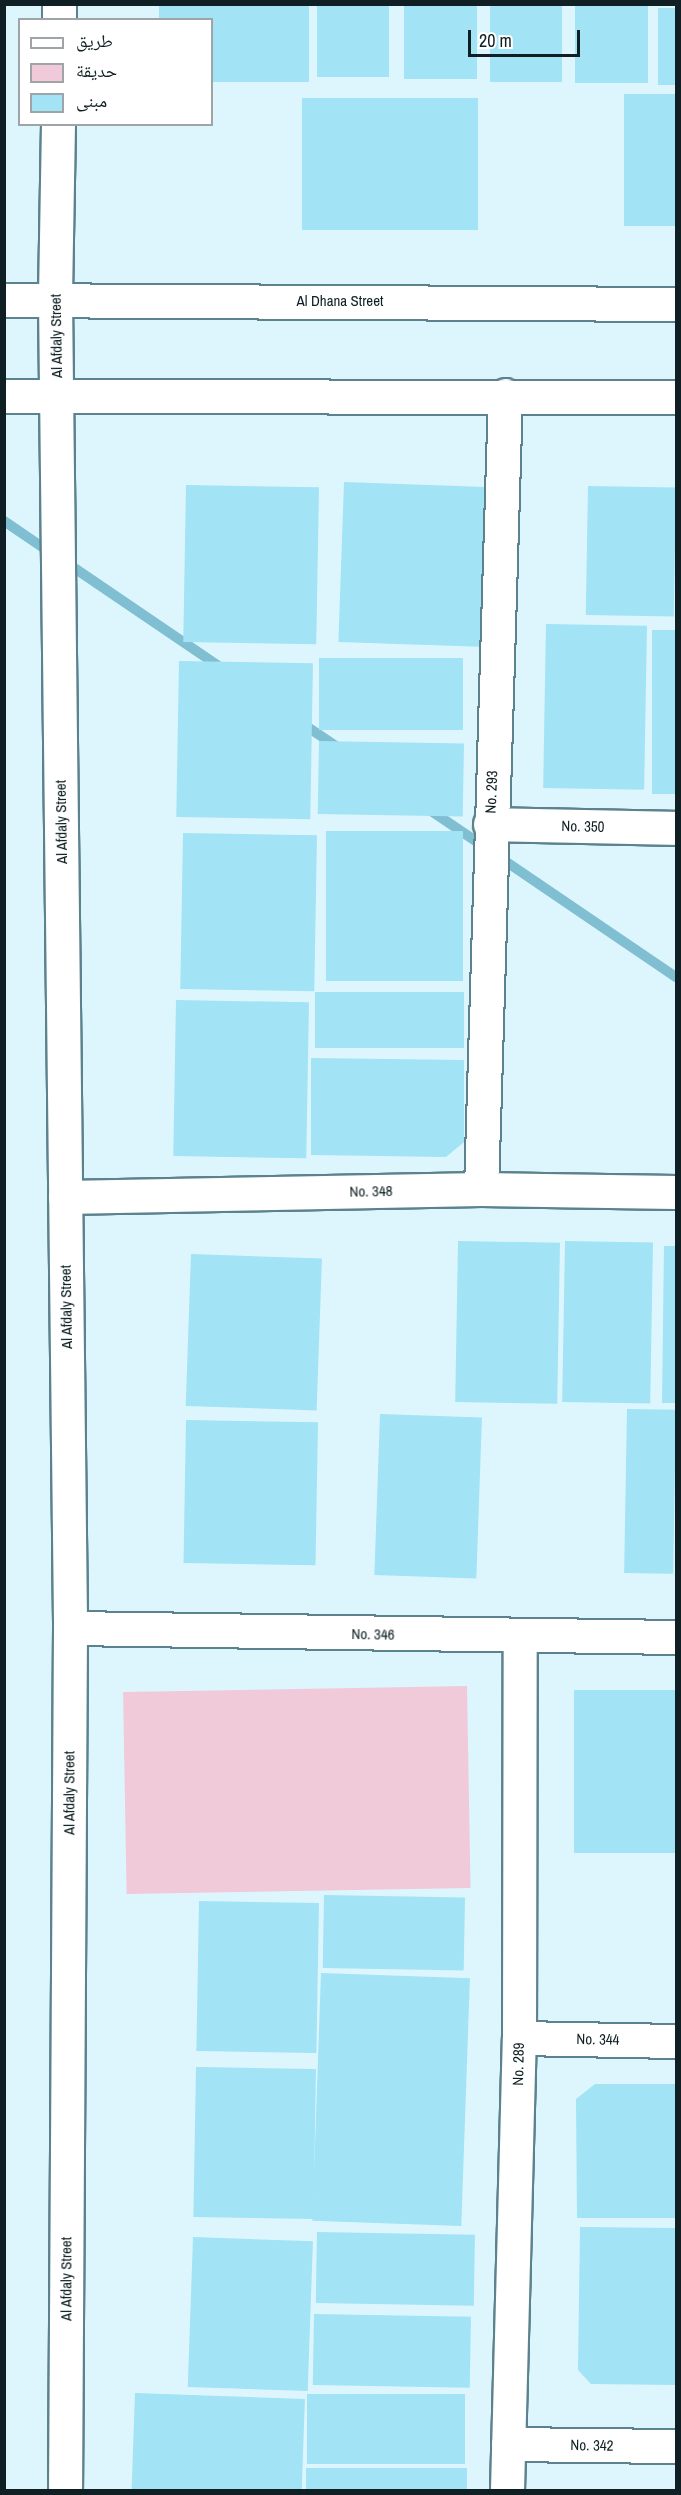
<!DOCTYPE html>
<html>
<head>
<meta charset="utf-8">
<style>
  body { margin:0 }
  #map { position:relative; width:681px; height:2495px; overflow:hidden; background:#ddf6fd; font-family:"Archivo Narrow","Noto Naskh Arabic",sans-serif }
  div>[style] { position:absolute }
  .green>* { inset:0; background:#f1cada; transform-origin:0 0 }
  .stream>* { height:10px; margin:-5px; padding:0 5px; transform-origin:5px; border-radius:5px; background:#7fbfd1 }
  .building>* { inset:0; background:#a2e3f5; transform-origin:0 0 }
  .roads { filter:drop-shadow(2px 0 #5b828d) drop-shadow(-2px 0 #5b828d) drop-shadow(0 2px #5b828d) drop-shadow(0 -2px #5b828d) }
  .minor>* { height:33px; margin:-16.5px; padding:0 16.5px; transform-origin:16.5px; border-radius:16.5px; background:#fff }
  .tertiary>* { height:33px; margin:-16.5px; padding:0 16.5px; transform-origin:16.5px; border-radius:16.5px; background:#fff }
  span { translate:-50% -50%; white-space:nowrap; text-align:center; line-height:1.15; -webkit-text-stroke:6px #fff; paint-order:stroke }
  .street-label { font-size:15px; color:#0f1f23 }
  .frame { position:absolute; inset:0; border:6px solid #0f1f23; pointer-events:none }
  .legend { position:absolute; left:18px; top:18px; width:195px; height:108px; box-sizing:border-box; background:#fff; border:2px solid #9fa5a7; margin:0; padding:8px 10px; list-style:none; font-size:18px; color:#0f1f23 }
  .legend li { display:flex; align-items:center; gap:12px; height:30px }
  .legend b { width:30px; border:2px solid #9fa5a7 }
  .scale { position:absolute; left:468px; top:30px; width:112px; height:27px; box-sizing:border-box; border:3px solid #0f1f23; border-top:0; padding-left:8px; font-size:18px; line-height:21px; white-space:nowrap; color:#0f1f23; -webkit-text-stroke:4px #fff; paint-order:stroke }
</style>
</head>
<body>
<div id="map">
  <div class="green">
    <div style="left:467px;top:1686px;width:202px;height:344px;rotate:89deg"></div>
  </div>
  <div class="stream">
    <div style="left:4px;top:521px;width:57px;rotate:34.2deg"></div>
    <div style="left:64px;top:561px;width:192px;rotate:34.2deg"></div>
    <div style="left:300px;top:722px;width:47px;rotate:33.7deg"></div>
    <div style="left:427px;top:808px;width:301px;rotate:34.2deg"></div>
  </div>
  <div class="building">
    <div style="left:317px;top:4px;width:72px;height:73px"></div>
    <div style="left:404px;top:4px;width:73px;height:75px"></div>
    <div style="left:490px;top:4px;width:72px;height:78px"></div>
    <div style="left:575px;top:4px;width:73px;height:79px"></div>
    <div style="clip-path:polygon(159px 5px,309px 5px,309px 82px,212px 82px,212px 20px,159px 20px)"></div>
    <div style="left:658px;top:8px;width:18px;height:77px"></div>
    <div style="left:624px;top:94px;width:52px;height:132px"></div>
    <div style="left:302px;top:98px;width:176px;height:132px"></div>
    <div style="left:344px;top:482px;width:149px;height:160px;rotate:2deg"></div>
    <div style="left:186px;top:485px;width:133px;height:157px;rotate:1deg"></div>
    <div style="left:588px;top:486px;width:88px;height:129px;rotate:1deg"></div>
    <div style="left:546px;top:624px;width:101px;height:164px;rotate:1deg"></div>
    <div style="left:652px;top:630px;width:24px;height:164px"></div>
    <div style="left:319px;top:658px;width:144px;height:72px"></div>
    <div style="left:179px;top:661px;width:134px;height:156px;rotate:1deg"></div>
    <div style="left:319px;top:741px;width:145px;height:73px;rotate:1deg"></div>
    <div style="left:326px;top:831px;width:137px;height:150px"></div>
    <div style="left:183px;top:833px;width:134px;height:156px;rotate:1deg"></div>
    <div style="left:315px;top:992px;width:149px;height:56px"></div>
    <div style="left:176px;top:1000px;width:133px;height:156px;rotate:1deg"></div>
    <div style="clip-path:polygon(311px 1058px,464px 1060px,464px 1142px,446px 1157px,311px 1155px)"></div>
    <div style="left:458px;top:1241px;width:102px;height:161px;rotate:1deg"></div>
    <div style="left:565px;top:1241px;width:88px;height:161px;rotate:1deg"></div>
    <div style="clip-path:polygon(664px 1246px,676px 1246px,676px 1403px,662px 1403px)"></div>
    <div style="left:191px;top:1254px;width:131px;height:152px;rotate:2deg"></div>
    <div style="left:627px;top:1409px;width:49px;height:164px;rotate:1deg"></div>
    <div style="left:380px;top:1414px;width:102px;height:161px;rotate:2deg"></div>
    <div style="left:186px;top:1420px;width:132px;height:143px;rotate:1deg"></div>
    <div style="left:676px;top:1690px;width:163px;height:102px;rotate:90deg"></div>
    <div style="left:324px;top:1895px;width:141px;height:73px;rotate:1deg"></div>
    <div style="left:199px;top:1901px;width:120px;height:150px;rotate:1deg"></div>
    <div style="left:321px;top:1973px;width:149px;height:248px;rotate:2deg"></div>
    <div style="left:196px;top:2067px;width:120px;height:150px;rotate:1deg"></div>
    <div style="clip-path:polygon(595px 2084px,676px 2084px,676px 2218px,577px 2218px,576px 2099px)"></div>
    <div style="clip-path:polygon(580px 2227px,676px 2228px,676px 2385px,591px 2384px,578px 2370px)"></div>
    <div style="left:317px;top:2232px;width:158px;height:71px;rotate:1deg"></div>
    <div style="left:193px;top:2237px;width:120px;height:150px;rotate:2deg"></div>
    <div style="left:314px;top:2314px;width:157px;height:71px;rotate:1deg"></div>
    <div style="left:135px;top:2393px;width:170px;height:97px;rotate:2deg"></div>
    <div style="left:307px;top:2394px;width:158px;height:70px"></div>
    <div style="left:306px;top:2468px;width:161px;height:22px"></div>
  </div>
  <div class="roads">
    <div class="minor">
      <div style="left:490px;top:824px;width:186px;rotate:1.2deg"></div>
      <div style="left:481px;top:1189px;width:794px;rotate:-88.27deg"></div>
      <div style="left:65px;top:1197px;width:416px;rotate:-1.1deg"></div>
      <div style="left:481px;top:1189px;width:195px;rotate:0.9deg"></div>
      <div style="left:70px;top:1628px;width:606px;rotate:0.85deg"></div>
      <div style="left:519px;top:2038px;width:157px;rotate:1.1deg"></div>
      <div style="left:508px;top:2444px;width:168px;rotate:0.7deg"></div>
      <div style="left:507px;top:2490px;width:452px;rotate:-88.5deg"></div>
      <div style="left:519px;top:2038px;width:401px;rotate:-89.9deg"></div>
    </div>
    <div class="tertiary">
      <div style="left:59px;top:20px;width:16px;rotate:-90deg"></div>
      <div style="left:58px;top:124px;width:175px;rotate:91deg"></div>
      <div style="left:55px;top:299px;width:1329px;rotate:89.35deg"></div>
      <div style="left:70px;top:1628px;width:862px;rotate:90.33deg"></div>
      <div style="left:4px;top:300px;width:672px;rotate:0.34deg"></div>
      <div style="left:4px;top:396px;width:672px;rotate:0.09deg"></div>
    </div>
  </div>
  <div class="street-label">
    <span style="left:340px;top:301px">Al Dhana Street</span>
    <span style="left:56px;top:336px;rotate:-91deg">Al Afdaly Street</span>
    <span style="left:491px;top:792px;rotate:-88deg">No. 293</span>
    <span style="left:61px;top:822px;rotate:-91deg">Al Afdaly Street</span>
    <span style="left:583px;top:826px;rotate:1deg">No. 350</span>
    <span style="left:371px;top:1191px;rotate:-1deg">No. 348</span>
    <span style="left:66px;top:1307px;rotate:-91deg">Al Afdaly Street</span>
    <span style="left:373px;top:1634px;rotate:1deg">No. 346</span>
    <span style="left:69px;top:1793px;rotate:-90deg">Al Afdaly Street</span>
    <span style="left:598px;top:2039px;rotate:1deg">No. 344</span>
    <span style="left:518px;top:2064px;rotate:-89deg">No. 289</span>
    <span style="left:66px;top:2279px;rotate:-90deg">Al Afdaly Street</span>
    <span style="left:592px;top:2445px;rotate:1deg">No. 342</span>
  </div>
  <div class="frame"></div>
  <ul class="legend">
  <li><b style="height:8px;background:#fff"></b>طريق</li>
  <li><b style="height:16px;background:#f1cada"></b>حديقة</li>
  <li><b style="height:16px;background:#a2e3f5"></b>مبنى</li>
  </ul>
  <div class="scale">20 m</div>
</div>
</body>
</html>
